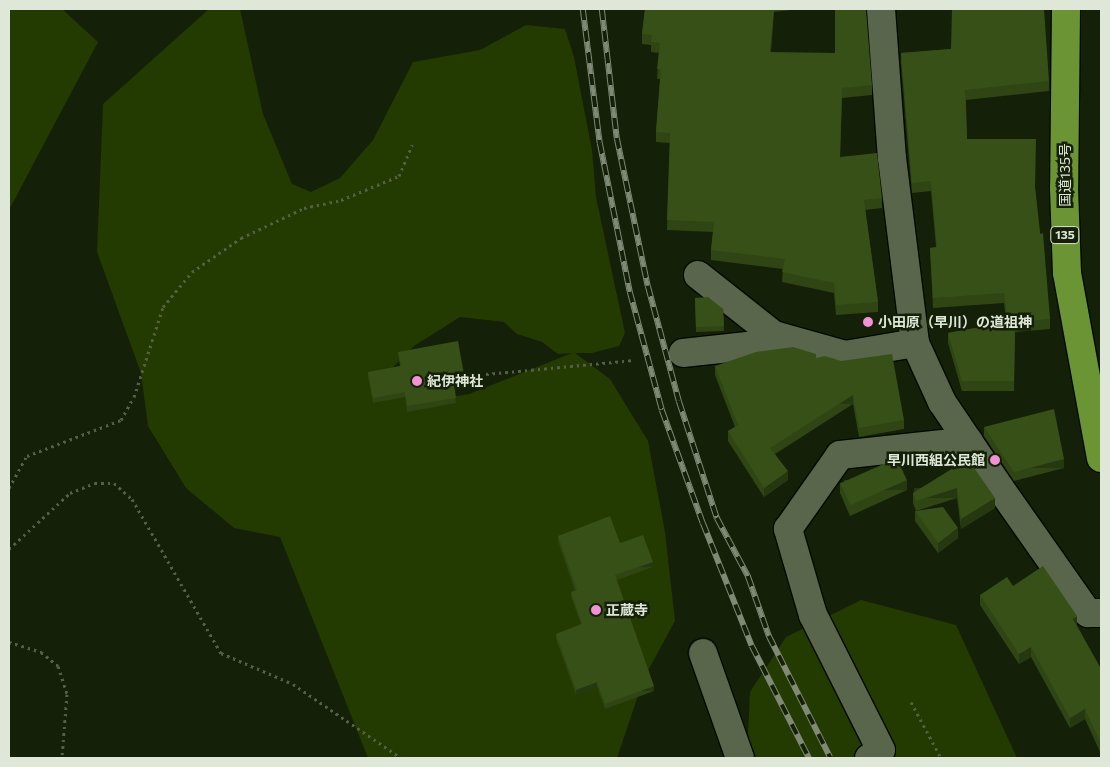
<!DOCTYPE html>
<html>
<head>
<meta charset="utf-8">
<style>
  body { margin:0 }
  #map { position:relative; width:1110px; height:767px; overflow:hidden; background:#152008; font-family:Commissioner,"Noto Sans JP",sans-serif }
  div>[style] { position:absolute }
  .green>* { inset:0; background:#233a00 }
  .path>* { height:3px; margin-top:-1.5px; transform-origin:0; background:repeating-linear-gradient(90deg,#545e49 0 2.5px,transparent 0 6.5px) }
  .roads { filter:drop-shadow(1px 0 #030900) drop-shadow(-1px 0 #030900) drop-shadow(0 1px #030900) drop-shadow(0 -1px #030900) }
  .minor>* { height:28px; margin:-14px; padding:0 14px; transform-origin:14px; border-radius:14px; background:#59664c }
  .highway>* { height:28px; margin:-14px; padding:0 14px; transform-origin:14px; border-radius:14px; background:#6b9535 }
  .rail>* { height:5.5px; margin-top:-2.75px; transform-origin:0; background:repeating-linear-gradient(90deg,#152008 0 11px,#7f8976 0 22px); box-sizing:border-box; border-block:1px solid #7f8976 }
  .wall>* { inset:0; background:#2f4514 }
  .shaded-wall>* { inset:0; background:#263810; transform-origin:0 0 }
  .building>* { inset:0; background:#375017; transform-origin:0 0 }
  .dots>* { width:14px; height:14px; translate:-50% -50%; box-sizing:border-box; border:2px solid #152008; border-radius:50% }
  span { translate:-50% -50%; white-space:nowrap; text-align:center; line-height:1.15; -webkit-text-stroke:5px #152008; paint-order:stroke }
  .shield-label span { padding:1px 4px; background:#152008; border:1px solid; border-radius:4px; -webkit-text-stroke-width:0 }
  .shield-label { font-size:12px; color:#dfe7d8; font-weight:700 }
  .street-label { font-size:14px; color:#dfe7d8 }
  .poi-label { font-size:14px; color:#dfe7d8; font-weight:700 }
  .left { translate:0 -50%; text-align:left }
  .right { translate:-100% -50%; text-align:right }
  .frame { position:absolute; inset:0; border:10px solid #dfe7d8; pointer-events:none }
</style>
</head>
<body>
<div id="map">
  <div class="green">
    <div style="clip-path:polygon(9px 9px,62px 9px,98px 42px,9px 210px)"></div>
    <div style="clip-path:polygon(evenodd,209px 9px,240px 9px,263px 114px,292px 184px,311px 192px,340px 178px,373px 140px,413px 62px,480px 50px,526px 25px,565px 29px,574px 57px,592px 150px,596px 197px,625px 333px,619px 346px,592px 353px,575px 353px,610px 379px,648px 441px,665px 532px,675px 621px,644px 678px,617px 758px,368px 758px,280px 537px,234px 528px,186px 488px,148px 426px,141px 373px,97px 252px,103px 104px,209px 9px,460px 317px,504px 322px,517px 334px,542px 342px,558px 354px,572px 353px,469px 394px,433px 400px,407px 391px,393px 367px,414px 346px,460px 317px)"></div>
    <div style="clip-path:polygon(861px 600px,956px 625px,1017px 758px,747px 758px,750px 692px,786px 637px)"></div>
  </div>
  <div class="path">
    <div style="left:486px;top:374px;width:149px;rotate:-5.4deg"></div>
    <div style="left:9px;top:488px;width:37px;rotate:-61deg"></div>
    <div style="left:27px;top:456px;width:101px;rotate:-21deg"></div>
    <div style="left:121px;top:420px;width:26px;rotate:-61deg"></div>
    <div style="left:134px;top:397px;width:95px;rotate:-72.1deg"></div>
    <div style="left:163px;top:307px;width:45px;rotate:-50.4deg"></div>
    <div style="left:192px;top:272px;width:60px;rotate:-34.8deg"></div>
    <div style="left:241px;top:238px;width:70px;rotate:-25.5deg"></div>
    <div style="left:304px;top:208px;width:38px;rotate:-12deg"></div>
    <div style="left:341px;top:200px;width:63px;rotate:-22.5deg"></div>
    <div style="left:399px;top:176px;width:34px;rotate:-67deg"></div>
    <div style="left:9px;top:549px;width:83px;rotate:-42.6deg"></div>
    <div style="left:70px;top:493px;width:27px;rotate:-22deg"></div>
    <div style="left:95px;top:483px;width:19px"></div>
    <div style="left:114px;top:483px;width:24px;rotate:42deg"></div>
    <div style="left:132px;top:499px;width:178px;rotate:60deg"></div>
    <div style="left:221px;top:653px;width:78px;rotate:23.3deg"></div>
    <div style="left:293px;top:684px;width:131px;rotate:34.4deg"></div>
    <div style="left:9px;top:642px;width:34px;rotate:17deg"></div>
    <div style="left:41px;top:652px;width:22px;rotate:39deg"></div>
    <div style="left:58px;top:666px;width:29px;rotate:72deg"></div>
    <div style="left:67px;top:694px;width:64px;rotate:94.5deg"></div>
    <div style="left:911px;top:702px;width:64px;rotate:61.8deg"></div>
  </div>
  <div class="roads">
    <div class="minor">
      <div style="left:881px;top:9px;width:149px;rotate:85.8deg"></div>
      <div style="left:892px;top:158px;width:186px;rotate:82.9deg"></div>
      <div style="left:915px;top:343px;width:65px;rotate:65.4deg"></div>
      <div style="left:942px;top:402px;width:104px;rotate:56deg"></div>
      <div style="left:1000px;top:488px;width:153px;rotate:54.9deg"></div>
      <div style="left:1088px;top:613px;width:13px"></div>
      <div style="left:698px;top:275px;width:97px;rotate:38.3deg"></div>
      <div style="left:774px;top:335px;width:74px;rotate:15.7deg"></div>
      <div style="left:845px;top:355px;width:71px;rotate:-9.7deg"></div>
      <div style="left:683px;top:353px;width:111px;rotate:-6.2deg"></div>
      <div style="left:703px;top:653px;width:111px;rotate:70.6deg"></div>
      <div style="left:869px;top:758px;width:14px;rotate:-34deg"></div>
      <div style="left:881px;top:750px;width:151px;rotate:-116.7deg"></div>
      <div style="left:813px;top:615px;width:90px;rotate:-106.2deg"></div>
      <div style="left:788px;top:529px;width:90px;rotate:-54.9deg"></div>
      <div style="left:840px;top:455px;width:129px;rotate:-6.2deg"></div>
    </div>
    <div class="highway">
      <div style="left:1066px;top:9px;width:179px;rotate:90.6deg"></div>
      <div style="left:1064px;top:188px;width:85px;rotate:88deg"></div>
      <div style="left:1067px;top:273px;width:188px;rotate:79.6deg"></div>
    </div>
  </div>
  <div class="rail">
    <div style="left:583px;top:9px;width:135px;rotate:82.8deg"></div>
    <div style="left:600px;top:143px;width:152px;rotate:78.6deg"></div>
    <div style="left:630px;top:292px;width:122px;rotate:74.8deg"></div>
    <div style="left:662px;top:410px;width:120px;rotate:70.1deg"></div>
    <div style="left:703px;top:523px;width:132px;rotate:68.3deg"></div>
    <div style="left:752px;top:646px;width:126px;rotate:63deg"></div>
    <div style="left:602px;top:9px;width:130px;rotate:83.4deg"></div>
    <div style="left:617px;top:138px;width:151px;rotate:78.2deg"></div>
    <div style="left:648px;top:286px;width:119px;rotate:74.9deg"></div>
    <div style="left:679px;top:401px;width:123px;rotate:72deg"></div>
    <div style="left:717px;top:518px;width:66px;rotate:61.9deg"></div>
    <div style="left:748px;top:576px;width:64px;rotate:70.7deg"></div>
    <div style="left:769px;top:636px;width:136px;rotate:63.2deg"></div>
  </div>
  <div class="wall">
    <div style="clip-path:polygon(645px 9px,800px 9px,774px 12px,771px 52px,872px 85px,872px 95px,842px 98px,840px 157px,882px 198px,882px 208px,865px 210px,878px 302px,878px 312px,836px 315px,834px 293px,782px 282px,783px 269px,711px 260px,711px 250px,713px 232px,667px 230px,670px 143px,656px 142px,656px 132px,660px 79px,657px 79px,659px 53px,651px 52px,651px 45px,642px 44px,642px 34px)"></div>
    <div style="clip-path:polygon(951px 49px,1049px 81px,1049px 91px,966px 100px,967px 139px,1035px 188px,1050px 319px,1050px 329px,1015px 332px,1014px 391px,962px 391px,948px 343px,948px 333px,1006px 322px,1004px 303px,933px 308px,930px 248px,936px 247px,931px 191px,912px 193px,901px 63px,901px 53px)"></div>
    <div style="clip-path:polygon(695px 298px,723px 309px,724px 331px,696px 332px)"></div>
    <div style="clip-path:polygon(398px 352px,465px 380px,465px 386px,454px 387px,456px 403px,407px 412px,405px 397px,373px 403px,368px 377px,368px 372px,400px 366px)"></div>
    <div style="clip-path:polygon(816px 358px,904px 420px,904px 429px,859px 437px,853px 404px,775px 454px,788px 480px,764px 497px,728px 441px,728px 431px,735px 427px,715px 375px,715px 366px)"></div>
    <div style="clip-path:polygon(984px 427px,1064px 468px,1014px 481px,984px 436px)"></div>
    <div style="clip-path:polygon(968px 459px,995px 508px,961px 529px,957px 498px,916px 511px,913px 503px,913px 493px)"></div>
    <div style="clip-path:polygon(840px 483px,907px 490px,850px 516px,840px 493px)"></div>
    <div style="clip-path:polygon(915px 511px,958px 538px,938px 553px,915px 521px)"></div>
    <div style="clip-path:polygon(558px 536px,620px 543px,653px 567px,617px 580px,654px 691px,605px 709px,597px 687px,576px 695px,556px 639px,556px 634px,581px 624px,571px 597px,571px 592px,575px 591px,558px 541px)"></div>
    <div style="clip-path:polygon(1013px 586px,1077px 626px,1101px 669px,1101px 754px,1085px 719px,1070px 728px,1031px 657px,1019px 664px,980px 605px,980px 595px)"></div>
  </div>
  <div class="shaded-wall">
    <div style="clip-path:polygon(774px 9px,770px 62px,770px 52px)"></div>
    <div style="left:853px;top:395px;width:9px;height:98px;rotate:90deg"></div>
    <div style="left:1064px;top:459px;width:9px;height:52px;rotate:90deg"></div>
    <div style="clip-path:polygon(788px 471px,788px 480px,764px 497px,764px 488px)"></div>
    <div style="left:907px;top:480px;width:10px;height:63px;rotate:90deg"></div>
    <div style="left:957px;top:488px;width:10px;height:43px;rotate:90deg"></div>
    <div style="clip-path:polygon(995px 498px,995px 508px,961px 529px,961px 519px)"></div>
    <div style="clip-path:polygon(958px 528px,958px 538px,938px 553px,938px 543px)"></div>
    <div style="left:653px;top:562px;width:5px;height:40px;rotate:90deg"></div>
    <div style="clip-path:polygon(1077px 616px,1077px 626px,1073px 619px)"></div>
    <div style="clip-path:polygon(1031px 647px,1031px 657px,1019px 664px,1019px 654px)"></div>
    <div style="clip-path:polygon(597px 682px,597px 687px,576px 695px,576px 690px)"></div>
    <div style="left:654px;top:686px;width:5px;height:52px;rotate:90deg"></div>
    <div style="clip-path:polygon(1085px 709px,1085px 719px,1070px 728px,1070px 718px)"></div>
  </div>
  <div class="building">
    <div style="clip-path:polygon(645px 9px,774px 9px,770px 52px,835px 53px,835px 9px,866px 9px,872px 85px,842px 88px,840px 157px,877px 153px,882px 198px,864px 200px,878px 302px,836px 305px,834px 283px,782px 272px,785px 259px,711px 250px,714px 222px,667px 220px,670px 133px,656px 132px,661px 69px,657px 69px,660px 43px,651px 42px,652px 35px,642px 34px)"></div>
    <div style="clip-path:polygon(952px 9px,1044px 9px,1049px 81px,965px 90px,967px 139px,1036px 139px,1035px 187px,1040px 234px,1043px 233px,1050px 319px,1015px 322px,1014px 381px,962px 381px,948px 333px,1008px 322px,1004px 293px,933px 298px,930px 248px,937px 247px,931px 181px,912px 183px,901px 53px,951px 49px)"></div>
    <div style="clip-path:polygon(708px 297px,723px 309px,724px 326px,696px 327px,695px 298px)"></div>
    <div style="clip-path:polygon(458px 341px,465px 380px,454px 382px,456px 398px,407px 406px,405px 392px,373px 398px,368px 372px,401px 366px,398px 352px)"></div>
    <div style="clip-path:polygon(793px 347px,816px 354px,816px 358px,825px 356px,841px 361px,892px 354px,904px 420px,859px 428px,853px 395px,770px 448px,788px 471px,764px 488px,728px 431px,738px 425px,715px 366px,756px 352px)"></div>
    <div style="clip-path:polygon(1054px 409px,1064px 459px,1014px 472px,984px 427px)"></div>
    <div style="left:897px;top:458px;width:24px;height:62px;rotate:66deg"></div>
    <div style="clip-path:polygon(968px 459px,995px 498px,961px 519px,957px 488px,916px 501px,913px 493px)"></div>
    <div style="clip-path:polygon(943px 507px,958px 528px,938px 543px,915px 511px)"></div>
    <div style="clip-path:polygon(610px 516px,620px 543px,643px 535px,653px 562px,615px 575px,654px 686px,605px 704px,597px 682px,576px 690px,556px 634px,582px 624px,571px 592px,577px 590px,558px 536px)"></div>
    <div style="clip-path:polygon(1043px 566px,1077px 616px,1073px 619px,1101px 669px,1101px 744px,1085px 709px,1070px 718px,1031px 647px,1019px 654px,980px 595px,1007px 577px,1013px 586px)"></div>
  </div>
  <div class="dots">
    <div style="left:868px;top:322px;background:#f391d5"></div>
    <div style="left:417px;top:381px;background:#f391d5"></div>
    <div style="left:995px;top:460px;background:#f391d5"></div>
    <div style="left:596px;top:610px;background:#f391d5"></div>
  </div>
  <div class="shield-label">
    <span style="left:1065px;top:235px">135</span>
  </div>
  <div class="street-label">
    <span style="left:1065px;top:175px;rotate:-90deg">国道135号</span>
  </div>
  <div class="poi-label">
    <span class="left" style="left:878px;top:322px">小田原（早川）の道祖神</span>
    <span class="left" style="left:427px;top:381px">紀伊神社</span>
    <span class="right" style="left:985px;top:460px">早川西組公民館</span>
    <span class="left" style="left:606px;top:610px">正蔵寺</span>
  </div>
  <div class="frame"></div>
</div>
</body>
</html>
